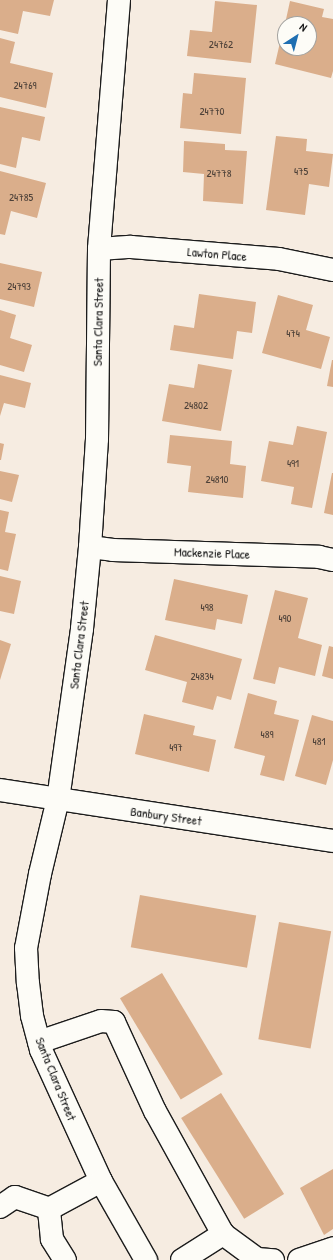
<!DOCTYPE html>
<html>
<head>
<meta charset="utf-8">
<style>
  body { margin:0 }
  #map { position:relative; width:333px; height:1260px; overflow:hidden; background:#f6ece1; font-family:"Patrick Hand",sans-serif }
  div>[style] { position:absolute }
  .building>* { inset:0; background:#daae8b; transform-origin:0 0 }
  .roads { filter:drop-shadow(1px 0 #1c1c1c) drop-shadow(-1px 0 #1c1c1c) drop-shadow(0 1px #1c1c1c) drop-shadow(0 -1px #1c1c1c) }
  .minor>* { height:22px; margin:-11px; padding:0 11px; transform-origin:11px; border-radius:11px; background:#fdfcf7 }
  .major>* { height:22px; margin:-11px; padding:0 11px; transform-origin:11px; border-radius:11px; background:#fdfcf7 }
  span { translate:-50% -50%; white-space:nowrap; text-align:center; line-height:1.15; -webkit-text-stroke:3.5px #fdfcf7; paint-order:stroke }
  .number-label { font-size:11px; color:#4c4038 }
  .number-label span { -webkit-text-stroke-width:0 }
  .street-label { font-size:13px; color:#1c1c1c }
  .north { position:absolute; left:277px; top:16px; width:40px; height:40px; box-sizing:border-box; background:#fdfcf7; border:1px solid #a3a29f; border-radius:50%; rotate:36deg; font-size:11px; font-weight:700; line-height:16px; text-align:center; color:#1c1c1c }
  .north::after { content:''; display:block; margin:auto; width:14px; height:18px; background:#1f6fb2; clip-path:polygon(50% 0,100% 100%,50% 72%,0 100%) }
</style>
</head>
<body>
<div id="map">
  <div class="building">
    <div style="clip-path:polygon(0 0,54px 0,50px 16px,23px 11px,18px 34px,0 30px)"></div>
    <div style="clip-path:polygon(215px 1px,257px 5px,251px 63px,187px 56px,190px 30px,212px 32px)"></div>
    <div style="clip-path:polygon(290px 1px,324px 9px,322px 17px,333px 19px,333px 71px,331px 78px,275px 64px,284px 25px,285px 48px,309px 48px,309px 24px,285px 24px)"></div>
    <div style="clip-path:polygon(0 38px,15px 42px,10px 63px,53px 73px,46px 108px,0 97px)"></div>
    <div style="clip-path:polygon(194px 73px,246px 78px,241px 134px,180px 128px,183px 93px,192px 94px)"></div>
    <div style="clip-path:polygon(0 107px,45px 117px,40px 141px,22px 137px,16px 168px,0 164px)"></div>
    <div style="clip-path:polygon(276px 136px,307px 139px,306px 151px,333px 154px,329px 187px,309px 184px,305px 215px,266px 210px)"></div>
    <div style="clip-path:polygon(184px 141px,225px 144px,225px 150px,247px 151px,243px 204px,203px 201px,204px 174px,183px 172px)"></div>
    <div style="clip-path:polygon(0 171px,46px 183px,37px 218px,11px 211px,5px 235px,0 234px)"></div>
    <div style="clip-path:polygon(0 263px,42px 272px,34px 307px,0 299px)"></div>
    <div style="clip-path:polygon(199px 294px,256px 302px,252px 333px,237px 331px,233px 359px,170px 350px,174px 325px,194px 328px)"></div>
    <div style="clip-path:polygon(278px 295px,313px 305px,306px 330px,330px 337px,321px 369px,262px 353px)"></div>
    <div style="clip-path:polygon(0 310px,16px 315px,10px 338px,32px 345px,24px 372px,0 365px)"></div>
    <div style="clip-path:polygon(332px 360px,333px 360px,333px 387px,327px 386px)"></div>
    <div style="clip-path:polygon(198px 364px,232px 370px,221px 431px,162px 421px,169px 384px,194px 388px)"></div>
    <div style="clip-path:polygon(0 375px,31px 383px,25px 408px,4px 403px,0 416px)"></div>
    <div style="clip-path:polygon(297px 426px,327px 432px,312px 508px,291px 504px,294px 487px,261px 481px,269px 441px,293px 445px)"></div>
    <div style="clip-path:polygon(170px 435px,232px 441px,230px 464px,246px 466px,243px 498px,188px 492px,191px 466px,167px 463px)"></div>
    <div style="clip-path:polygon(0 443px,4px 444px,1px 460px,0 460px)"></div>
    <div style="clip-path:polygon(0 471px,19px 475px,12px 502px,0 499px)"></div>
    <div style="clip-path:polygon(332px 473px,333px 473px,333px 515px,324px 513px)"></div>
    <div style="clip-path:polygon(0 510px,9px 512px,5px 532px,16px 534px,8px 571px,0 569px)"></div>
    <div style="clip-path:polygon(0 576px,21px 581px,14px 614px,0 611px)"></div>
    <div style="clip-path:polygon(174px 579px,248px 595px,242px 624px,217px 619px,215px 630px,165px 620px)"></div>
    <div style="clip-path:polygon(275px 590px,308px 598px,298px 638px,322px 645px,315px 676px,279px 667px,275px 684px,253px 679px)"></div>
    <div style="clip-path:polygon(155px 635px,242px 659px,231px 700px,217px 696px,213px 710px,182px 702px,187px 682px,145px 670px)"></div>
    <div style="clip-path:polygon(0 640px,11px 644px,0 680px)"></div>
    <div style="clip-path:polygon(329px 646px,333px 647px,333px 679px,322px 676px)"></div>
    <div style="clip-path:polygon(248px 693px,277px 701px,274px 714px,299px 720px,284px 781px,260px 775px,265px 756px,234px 748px)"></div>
    <div style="clip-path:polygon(144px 714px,195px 726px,193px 735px,216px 740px,209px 772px,135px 754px)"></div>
    <div style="clip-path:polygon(312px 715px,333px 721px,333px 760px,326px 785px,295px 776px)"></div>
    <div style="left:140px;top:895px;width:118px;height:53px;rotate:10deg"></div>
    <div style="left:279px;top:922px;width:53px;height:119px;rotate:10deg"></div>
    <div style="left:162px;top:973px;width:118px;height:49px;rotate:59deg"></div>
    <div style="left:221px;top:1093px;width:119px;height:47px;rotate:58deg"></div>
    <div style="clip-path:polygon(333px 1169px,333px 1229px,324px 1235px,300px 1188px)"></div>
  </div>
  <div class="roads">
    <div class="minor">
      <div style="left:99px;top:249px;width:32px;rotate:-4deg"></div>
      <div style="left:131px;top:247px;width:148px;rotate:4.6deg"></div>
      <div style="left:279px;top:259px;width:55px;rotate:11.5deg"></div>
      <div style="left:90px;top:547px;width:23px;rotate:7deg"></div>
      <div style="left:113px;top:550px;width:206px;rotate:1.9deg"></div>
      <div style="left:319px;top:557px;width:14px;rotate:12deg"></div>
      <div style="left:0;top:790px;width:337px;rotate:8.7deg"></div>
      <div style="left:39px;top:1042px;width:65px;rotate:-18.7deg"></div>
      <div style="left:101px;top:1021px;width:13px;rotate:4deg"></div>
      <div style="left:114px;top:1022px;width:98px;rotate:65.3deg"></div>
      <div style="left:155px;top:1111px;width:141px;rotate:61.1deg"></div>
      <div style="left:223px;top:1234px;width:42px;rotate:36.3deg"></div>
      <div style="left:257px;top:1259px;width:16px;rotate:4deg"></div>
      <div style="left:0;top:1207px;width:18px;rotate:-34deg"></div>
      <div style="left:15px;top:1197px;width:36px;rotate:19deg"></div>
      <div style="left:65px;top:1260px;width:25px;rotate:-122deg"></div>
      <div style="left:52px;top:1239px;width:30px;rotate:-96deg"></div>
      <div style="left:49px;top:1209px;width:59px;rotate:-28.3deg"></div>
      <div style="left:182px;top:1260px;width:49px;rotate:-32.4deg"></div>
      <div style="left:299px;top:1260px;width:36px;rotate:-19deg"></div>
    </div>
    <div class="major">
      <div style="left:119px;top:0;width:250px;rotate:94.6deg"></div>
      <div style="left:99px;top:249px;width:190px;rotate:90.6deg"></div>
      <div style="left:97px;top:439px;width:108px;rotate:93.7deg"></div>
      <div style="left:90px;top:547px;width:82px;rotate:95.6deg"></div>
      <div style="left:82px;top:629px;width:172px;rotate:98deg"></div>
      <div style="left:58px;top:799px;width:77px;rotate:103.5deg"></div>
      <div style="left:40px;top:874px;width:75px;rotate:100.7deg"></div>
      <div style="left:26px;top:948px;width:35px;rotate:87deg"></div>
      <div style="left:28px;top:983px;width:33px;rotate:83deg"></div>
      <div style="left:32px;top:1016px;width:35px;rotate:75deg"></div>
      <div style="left:41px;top:1050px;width:144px;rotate:65.4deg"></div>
      <div style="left:101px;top:1181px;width:91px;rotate:60.3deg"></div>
    </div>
  </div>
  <div class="number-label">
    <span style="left:221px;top:44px">24762</span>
    <span style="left:25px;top:85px">24769</span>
    <span style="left:212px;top:111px">24770</span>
    <span style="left:301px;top:171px">475</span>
    <span style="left:219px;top:173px">24778</span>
    <span style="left:21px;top:197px">24785</span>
    <span style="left:19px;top:286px">24793</span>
    <span style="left:293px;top:333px">474</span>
    <span style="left:196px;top:405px">24802</span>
    <span style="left:293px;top:463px">491</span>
    <span style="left:217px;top:479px">24810</span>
    <span style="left:207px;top:607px">498</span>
    <span style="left:285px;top:618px">490</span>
    <span style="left:202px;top:676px">24834</span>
    <span style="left:267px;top:734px">489</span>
    <span style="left:319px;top:741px">481</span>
    <span style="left:176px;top:747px">497</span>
  </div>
  <div class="street-label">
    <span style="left:217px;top:254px;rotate:5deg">Lawton Place</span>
    <span style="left:98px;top:322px;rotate:-89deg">Santa Clara Street</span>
    <span style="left:212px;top:553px;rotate:2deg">Mackenzie Place</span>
    <span style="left:79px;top:645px;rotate:-83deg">Santa Clara Street</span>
    <span style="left:166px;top:816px;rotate:8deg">Banbury Street</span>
    <span style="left:56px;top:1079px;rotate:68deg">Santa Clara Street</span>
  </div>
  <div class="north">N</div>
</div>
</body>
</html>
